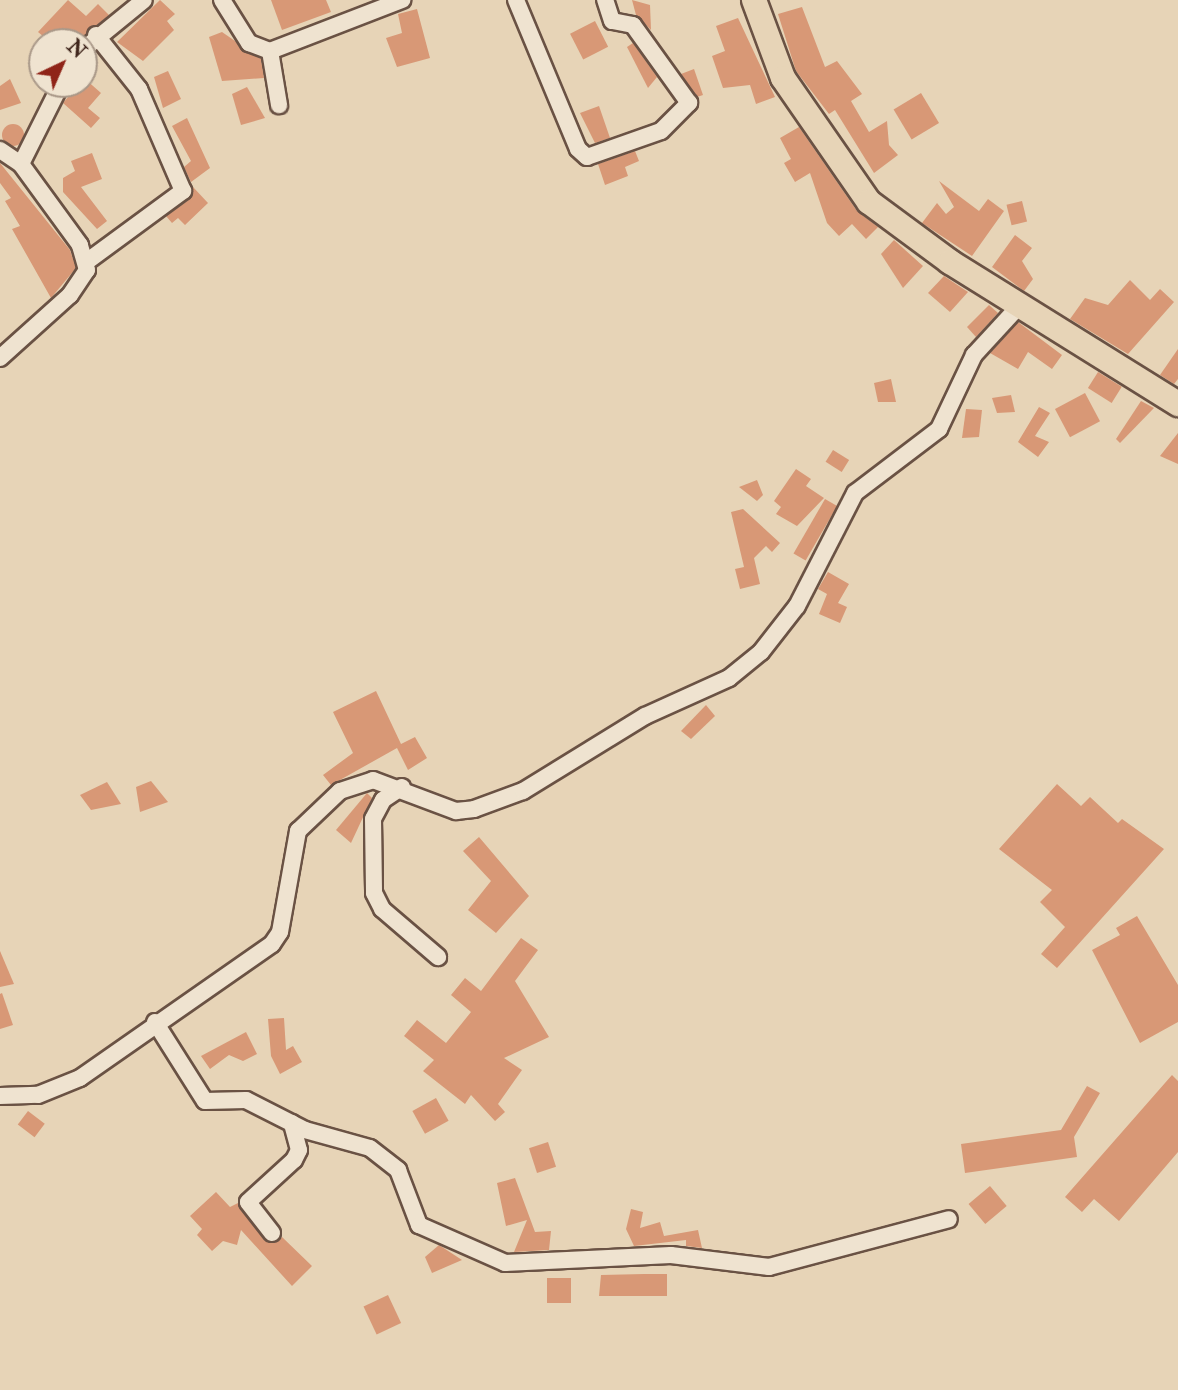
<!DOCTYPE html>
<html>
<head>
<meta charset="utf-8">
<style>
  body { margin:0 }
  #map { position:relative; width:1178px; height:1390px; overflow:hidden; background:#e7d4b7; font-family:"IM FELL Double Pica",serif }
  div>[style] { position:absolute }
  .building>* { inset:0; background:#d89876; transform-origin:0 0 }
  .round { border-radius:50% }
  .roads { filter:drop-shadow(2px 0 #6a5244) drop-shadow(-2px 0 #6a5244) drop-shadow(0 2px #6a5244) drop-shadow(0 -2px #6a5244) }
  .minor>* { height:16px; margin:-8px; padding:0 8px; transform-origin:8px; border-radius:8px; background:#efe3d0 }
  .primary>* { height:24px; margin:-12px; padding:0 12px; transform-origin:12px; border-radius:12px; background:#e7d4b7 }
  span { translate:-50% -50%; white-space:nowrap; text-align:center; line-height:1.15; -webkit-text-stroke:7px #efe3d0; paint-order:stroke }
  .north { position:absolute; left:28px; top:28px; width:70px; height:70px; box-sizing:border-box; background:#efe3d0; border:2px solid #a99888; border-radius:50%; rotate:44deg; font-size:19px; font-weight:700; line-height:28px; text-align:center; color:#41271d }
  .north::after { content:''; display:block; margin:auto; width:24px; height:32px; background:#8f2418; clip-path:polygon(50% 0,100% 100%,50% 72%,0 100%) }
</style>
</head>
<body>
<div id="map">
  <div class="building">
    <div style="clip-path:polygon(68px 0,86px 16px,98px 4px,109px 15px,76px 42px,50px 42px,38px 32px)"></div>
    <div style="clip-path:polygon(160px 0,175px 14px,167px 21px,174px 30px,143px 61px,117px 42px)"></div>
    <div style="clip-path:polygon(271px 0,326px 0,331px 12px,282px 30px)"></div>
    <div style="clip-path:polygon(632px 0,650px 5px,651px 30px,636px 15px)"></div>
    <div style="clip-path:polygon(802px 7px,825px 67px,837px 61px,862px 94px,851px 101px,869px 132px,887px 121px,889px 145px,898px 155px,874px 173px,835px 110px,829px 114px,796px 71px,778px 14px)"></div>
    <div style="clip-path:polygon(417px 9px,430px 58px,397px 67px,386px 38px,402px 33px,398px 14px)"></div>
    <div style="clip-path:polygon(738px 18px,775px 97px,756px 104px,750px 85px,723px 88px,712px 56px,725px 51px,716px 26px)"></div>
    <div style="left:595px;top:21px;width:29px;height:28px;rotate:63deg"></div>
    <div style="clip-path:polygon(222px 32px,261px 59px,264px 78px,222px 81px,209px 37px)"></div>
    <div style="clip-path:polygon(633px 43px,657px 77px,648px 88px,627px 47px)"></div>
    <div style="clip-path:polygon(694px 69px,703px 95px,697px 97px,681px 74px)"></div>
    <div style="clip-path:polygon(168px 71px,181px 99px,163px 108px,154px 77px)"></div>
    <div style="clip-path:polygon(84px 78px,101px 93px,88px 108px,100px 118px,91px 128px,63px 103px)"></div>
    <div style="clip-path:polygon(10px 79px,21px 103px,0 110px,0 86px)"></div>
    <div style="clip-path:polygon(247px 87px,265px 118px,241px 125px,232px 94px)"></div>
    <div style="left:921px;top:93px;width:35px;height:32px;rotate:59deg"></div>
    <div style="clip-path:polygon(599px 106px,610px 138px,595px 143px,580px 113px)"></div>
    <div style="clip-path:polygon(187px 118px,210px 168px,191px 182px,184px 167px,191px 161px,172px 126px)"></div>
    <div class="round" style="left:2px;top:124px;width:22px;height:22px"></div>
    <div style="clip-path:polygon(799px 127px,857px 211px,878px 227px,866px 239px,852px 224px,839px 236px,827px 223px,810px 173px,795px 182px,784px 163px,791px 159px,780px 138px)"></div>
    <div style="clip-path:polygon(635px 151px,639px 161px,625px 167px,628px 176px,605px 185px,598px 164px)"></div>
    <div style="clip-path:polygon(92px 153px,102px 179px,81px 187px,107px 221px,97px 229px,63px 192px,63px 178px,75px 171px,71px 161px)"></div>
    <div style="clip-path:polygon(0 163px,70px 250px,76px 268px,51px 298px,12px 229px,20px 226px,5px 201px,11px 198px,0 183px)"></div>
    <div style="clip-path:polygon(939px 181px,979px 211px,988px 199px,1004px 211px,972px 256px,922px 223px,937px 203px,946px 214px,954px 207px)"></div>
    <div style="clip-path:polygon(193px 187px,208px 203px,185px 225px,178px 218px,172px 223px,166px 216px,190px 199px)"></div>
    <div style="left:1022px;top:201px;width:21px;height:16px;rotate:76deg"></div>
    <div style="clip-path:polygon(1015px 235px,1032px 248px,1022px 261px,1033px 279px,1024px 291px,992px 267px)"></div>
    <div style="clip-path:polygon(894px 240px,923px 266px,903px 288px,881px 254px)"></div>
    <div style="clip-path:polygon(944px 276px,968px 292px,950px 312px,928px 293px)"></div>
    <div style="clip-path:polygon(1130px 280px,1150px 300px,1160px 289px,1174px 302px,1128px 354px,1070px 319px,1085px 298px,1108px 305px)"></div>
    <div style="clip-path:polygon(989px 305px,998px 313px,976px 337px,967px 327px)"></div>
    <div style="clip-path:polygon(1018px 322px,1062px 355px,1052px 369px,1028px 352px,1018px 369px,990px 353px)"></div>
    <div style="clip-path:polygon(1178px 349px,1178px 379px,1174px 384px,1160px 375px)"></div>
    <div style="left:1098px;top:372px;width:28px;height:19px;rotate:32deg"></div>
    <div style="clip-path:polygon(891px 379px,896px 402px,878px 402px,874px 383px)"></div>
    <div style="left:1085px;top:393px;width:32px;height:34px;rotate:62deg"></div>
    <div style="clip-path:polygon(1011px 395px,1015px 412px,997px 413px,992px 398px)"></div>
    <div style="clip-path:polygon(1141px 401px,1154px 408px,1120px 443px,1116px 439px)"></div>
    <div style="clip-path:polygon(1039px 407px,1050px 413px,1035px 436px,1049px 442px,1038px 457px,1018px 442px)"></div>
    <div style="clip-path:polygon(966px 409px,982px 410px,979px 437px,962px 438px)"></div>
    <div style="clip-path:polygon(1178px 433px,1178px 464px,1160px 456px)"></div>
    <div style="left:833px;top:450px;width:19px;height:14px;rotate:32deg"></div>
    <div style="clip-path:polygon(796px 469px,811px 479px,806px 486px,824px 498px,797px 526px,776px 514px,781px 507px,774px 501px)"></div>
    <div style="clip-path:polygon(757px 480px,763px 495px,757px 501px,739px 487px)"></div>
    <div style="left:825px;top:499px;width:14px;height:63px;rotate:30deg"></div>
    <div style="clip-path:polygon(743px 509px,780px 543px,772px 552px,766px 546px,754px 558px,760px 584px,740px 589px,735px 569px,744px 567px,731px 512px)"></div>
    <div style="clip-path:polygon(828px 572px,849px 584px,838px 603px,847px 607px,840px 623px,819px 614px,827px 594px,818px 589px)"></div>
    <div style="clip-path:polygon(376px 691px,401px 744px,415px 737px,427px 758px,408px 770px,397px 748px,331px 785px,323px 775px,353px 753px,333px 712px)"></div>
    <div style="clip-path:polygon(706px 705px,715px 716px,691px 739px,681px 731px)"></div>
    <div style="clip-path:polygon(151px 781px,168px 802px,140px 812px,136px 787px)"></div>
    <div style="clip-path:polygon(107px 782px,121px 804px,91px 810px,80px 795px)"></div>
    <div style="clip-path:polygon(1057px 784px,1081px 806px,1090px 797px,1118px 823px,1122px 819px,1164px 849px,1057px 968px,1041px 954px,1065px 927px,1040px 902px,1052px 890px,999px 849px)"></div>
    <div style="clip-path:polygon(367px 793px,372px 798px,351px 843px,336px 830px)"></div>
    <div style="clip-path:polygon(479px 837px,529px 896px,496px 933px,468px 910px,491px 881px,463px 851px)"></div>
    <div style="clip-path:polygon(1137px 916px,1178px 985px,1178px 1022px,1140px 1043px,1092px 950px,1120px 935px,1116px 928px)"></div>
    <div style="clip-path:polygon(521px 938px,538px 950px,515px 981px,549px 1037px,504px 1058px,522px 1070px,498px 1104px,505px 1112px,495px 1121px,471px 1095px,465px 1104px,423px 1071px,434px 1060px,404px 1036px,417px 1020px,446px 1043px,471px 1012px,451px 995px,465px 978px,481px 991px)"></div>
    <div style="clip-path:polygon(0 951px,14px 984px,0 987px)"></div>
    <div style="clip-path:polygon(2px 993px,13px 1025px,0 1029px,0 994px)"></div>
    <div style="clip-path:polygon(284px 1018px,286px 1050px,293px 1046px,302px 1062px,280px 1074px,271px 1056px,268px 1019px)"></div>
    <div style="clip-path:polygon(246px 1032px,257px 1054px,243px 1061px,229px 1055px,210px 1069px,201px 1056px)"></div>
    <div style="clip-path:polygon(1172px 1075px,1178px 1081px,1178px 1152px,1119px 1221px,1094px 1199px,1082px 1212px,1065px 1197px)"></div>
    <div style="clip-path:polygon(1087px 1086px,1100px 1093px,1074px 1137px,1077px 1157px,965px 1173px,961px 1144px,1061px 1130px)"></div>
    <div style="left:436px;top:1098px;width:26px;height:27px;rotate:61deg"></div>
    <div style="left:28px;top:1111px;width:21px;height:17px;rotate:37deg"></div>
    <div style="left:548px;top:1142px;width:26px;height:20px;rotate:72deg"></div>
    <div style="clip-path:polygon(515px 1178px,535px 1232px,551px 1231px,549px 1250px,514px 1252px,527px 1220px,506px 1226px,497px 1183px)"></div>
    <div style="left:990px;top:1186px;width:26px;height:28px;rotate:50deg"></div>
    <div style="clip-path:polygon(216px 1192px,230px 1207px,238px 1203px,264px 1240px,274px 1243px,282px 1237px,312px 1266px,292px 1286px,241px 1230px,237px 1245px,223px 1241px,212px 1251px,197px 1235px,202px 1229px,190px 1216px)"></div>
    <div style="clip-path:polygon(631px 1209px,643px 1212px,640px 1228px,660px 1222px,664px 1236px,698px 1230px,702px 1248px,686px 1246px,686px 1240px,634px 1246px,626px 1229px)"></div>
    <div style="clip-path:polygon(439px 1245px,462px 1260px,432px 1273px,425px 1257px)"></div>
    <div style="clip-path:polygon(644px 1274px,667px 1274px,667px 1296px,599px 1296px,601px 1275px)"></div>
    <div style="left:547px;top:1278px;width:24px;height:25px"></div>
    <div style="left:388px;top:1295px;width:31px;height:27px;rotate:65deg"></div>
  </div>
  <div class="roads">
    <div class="minor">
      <div style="left:222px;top:0;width:51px;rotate:57.9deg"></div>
      <div style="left:249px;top:43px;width:22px;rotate:21deg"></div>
      <div style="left:270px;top:51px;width:142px;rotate:-21.1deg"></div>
      <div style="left:516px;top:0;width:161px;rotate:67.4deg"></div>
      <div style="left:578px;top:149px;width:12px;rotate:42deg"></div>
      <div style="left:587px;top:157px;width:78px;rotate:-19.4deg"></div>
      <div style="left:661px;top:131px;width:40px;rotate:-45deg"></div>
      <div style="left:689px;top:103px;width:96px;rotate:-125.7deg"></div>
      <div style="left:633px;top:25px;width:21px;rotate:-169deg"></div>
      <div style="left:612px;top:21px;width:22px;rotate:-108deg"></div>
      <div style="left:84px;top:49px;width:77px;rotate:-39.2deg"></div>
      <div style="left:270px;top:51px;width:55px;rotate:80.5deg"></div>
      <div style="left:0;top:150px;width:25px;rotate:34deg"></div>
      <div style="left:89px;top:260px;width:117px;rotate:-36.3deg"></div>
      <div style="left:183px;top:191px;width:111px;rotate:-113.3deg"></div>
      <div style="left:139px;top:89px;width:69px;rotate:-128.5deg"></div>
      <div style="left:0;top:358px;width:94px;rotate:-42deg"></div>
      <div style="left:70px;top:295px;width:30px;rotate:-56deg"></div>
      <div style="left:87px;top:270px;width:26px;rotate:-106deg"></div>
      <div style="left:80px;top:245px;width:100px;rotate:-126.1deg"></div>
      <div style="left:21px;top:164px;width:89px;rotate:-63.4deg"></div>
      <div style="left:402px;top:787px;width:23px;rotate:146deg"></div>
      <div style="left:383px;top:800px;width:21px;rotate:118deg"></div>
      <div style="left:373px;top:819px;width:74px;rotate:89.2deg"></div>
      <div style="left:374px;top:893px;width:18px;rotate:63deg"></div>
      <div style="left:382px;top:909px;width:74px;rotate:40.6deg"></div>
      <div style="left:155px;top:1022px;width:93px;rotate:57.7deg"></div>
      <div style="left:205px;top:1101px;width:41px;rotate:-1.4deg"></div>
      <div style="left:246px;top:1100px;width:66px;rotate:27deg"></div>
      <div style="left:305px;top:1130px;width:67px;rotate:15.5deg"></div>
      <div style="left:370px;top:1148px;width:36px;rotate:38deg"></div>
      <div style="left:398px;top:1170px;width:59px;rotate:69.1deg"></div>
      <div style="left:419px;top:1225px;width:94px;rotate:23.8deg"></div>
      <div style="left:505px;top:1263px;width:166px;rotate:-2.8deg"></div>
      <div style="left:671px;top:1255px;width:99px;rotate:7deg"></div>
      <div style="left:769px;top:1267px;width:186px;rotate:-14.9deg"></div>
      <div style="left:0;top:1096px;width:38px;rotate:-2deg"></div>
      <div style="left:38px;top:1095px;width:45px;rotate:-22deg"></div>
      <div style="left:80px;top:1078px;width:234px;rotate:-34.9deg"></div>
      <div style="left:272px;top:944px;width:14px;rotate:-56deg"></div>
      <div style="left:280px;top:932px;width:103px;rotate:-79.9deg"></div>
      <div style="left:298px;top:831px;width:58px;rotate:-43.6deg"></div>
      <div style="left:340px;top:791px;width:35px;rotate:-18deg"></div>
      <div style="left:373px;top:780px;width:89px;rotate:20.5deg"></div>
      <div style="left:456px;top:811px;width:18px;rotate:-6deg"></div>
      <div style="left:474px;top:809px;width:52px;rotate:-20.2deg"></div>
      <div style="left:523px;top:791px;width:143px;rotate:-31.6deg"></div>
      <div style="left:645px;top:716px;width:92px;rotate:-24.3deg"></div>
      <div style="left:729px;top:678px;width:41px;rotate:-39.1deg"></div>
      <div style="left:761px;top:652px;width:58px;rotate:-52deg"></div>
      <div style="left:797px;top:606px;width:127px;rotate:-62.8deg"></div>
      <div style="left:855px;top:493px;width:106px;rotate:-37.3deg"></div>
      <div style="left:939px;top:429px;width:82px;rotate:-64.7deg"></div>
      <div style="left:974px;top:355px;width:67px;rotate:-47.4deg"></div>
      <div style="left:272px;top:1233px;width:39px;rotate:-128deg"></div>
      <div style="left:248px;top:1202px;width:62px;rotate:-42.4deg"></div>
      <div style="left:294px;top:1160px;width:11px;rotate:-63deg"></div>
      <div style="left:299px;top:1150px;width:28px;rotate:-105deg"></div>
    </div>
    <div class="primary">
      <div style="left:754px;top:0;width:83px;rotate:69.6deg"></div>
      <div style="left:783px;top:78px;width:151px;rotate:55.3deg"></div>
      <div style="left:869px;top:202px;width:101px;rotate:36.5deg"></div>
      <div style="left:950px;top:262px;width:269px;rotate:31.9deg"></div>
    </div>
  </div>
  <div class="north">N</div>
</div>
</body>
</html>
